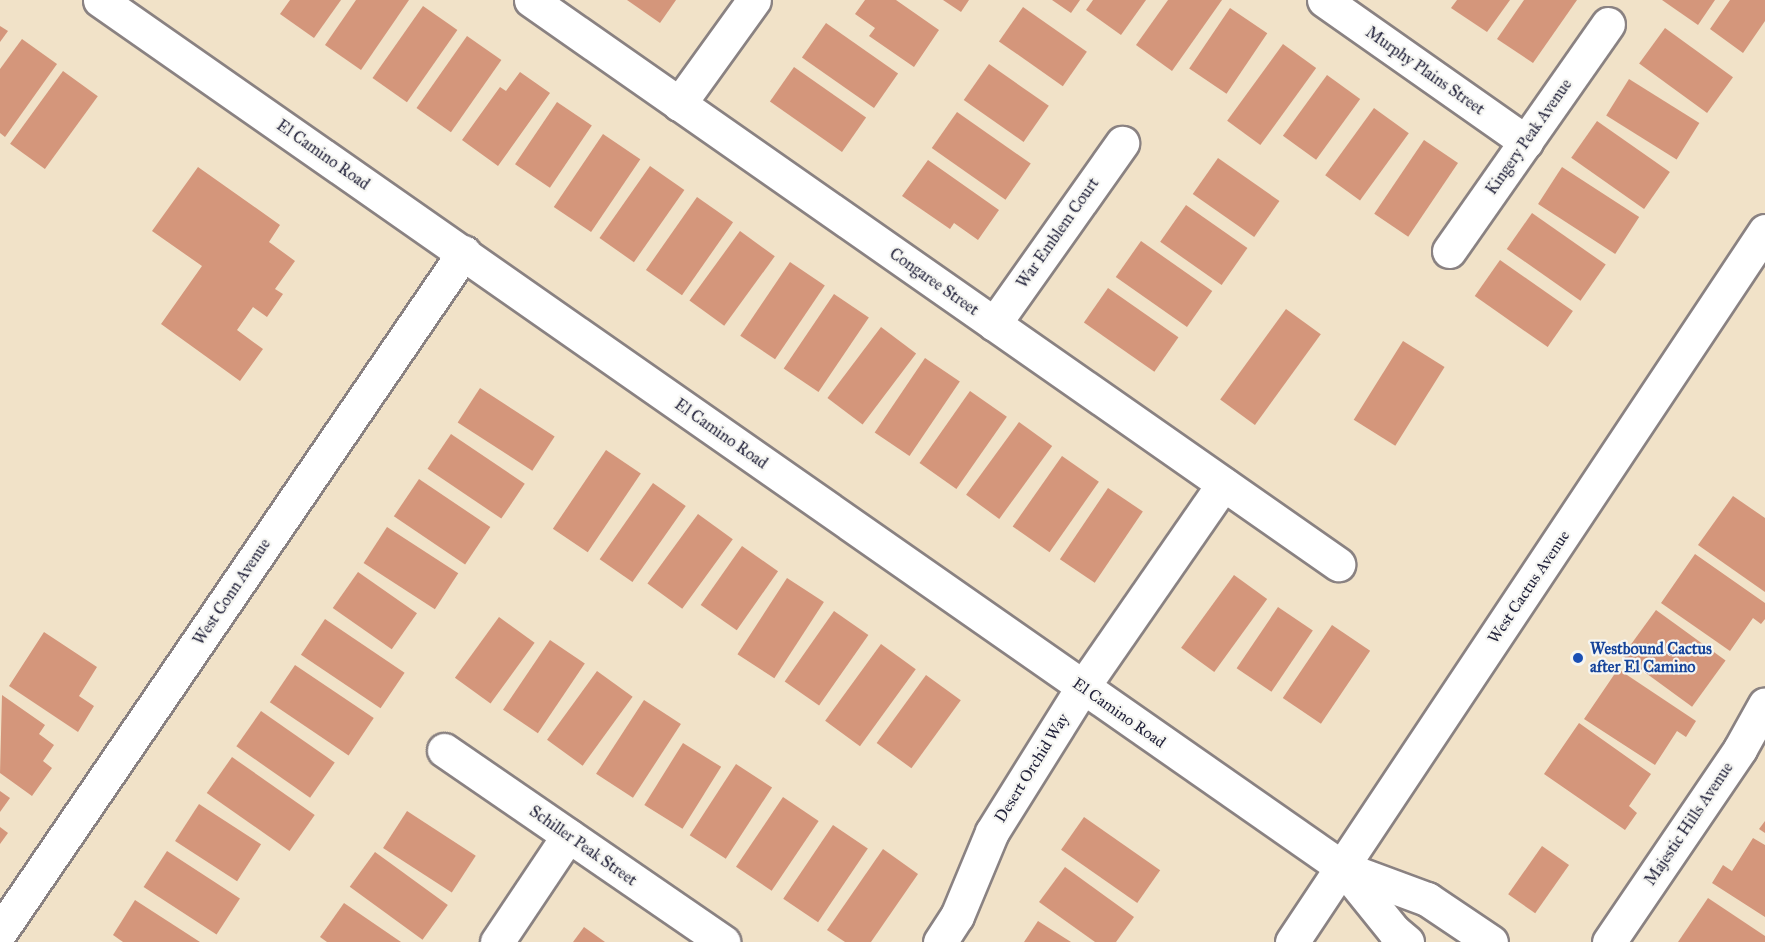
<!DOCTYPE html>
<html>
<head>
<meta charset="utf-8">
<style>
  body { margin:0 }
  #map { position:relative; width:1765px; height:942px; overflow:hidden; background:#f1e2c8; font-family:"IM FELL Great Primer",serif }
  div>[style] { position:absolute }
  .building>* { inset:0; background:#d4967b; transform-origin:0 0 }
  .roads { filter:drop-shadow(2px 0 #8a8282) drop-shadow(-2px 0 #8a8282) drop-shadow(0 2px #8a8282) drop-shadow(0 -2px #8a8282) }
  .minor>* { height:33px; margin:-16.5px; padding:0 16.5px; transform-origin:16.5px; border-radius:16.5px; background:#fff }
  .major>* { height:33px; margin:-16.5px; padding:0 16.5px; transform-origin:16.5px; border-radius:16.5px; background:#fff }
  .dots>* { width:16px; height:16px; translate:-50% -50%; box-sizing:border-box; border:3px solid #f6f6f2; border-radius:50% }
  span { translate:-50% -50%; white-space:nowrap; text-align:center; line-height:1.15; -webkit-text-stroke:4.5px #f6f6f2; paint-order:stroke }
  .street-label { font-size:16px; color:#22223b }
  .transit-label { font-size:16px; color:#164399; font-weight:700 }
  .left { translate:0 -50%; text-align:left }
</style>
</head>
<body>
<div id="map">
  <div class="building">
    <div style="clip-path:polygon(290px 0,341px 0,314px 38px,280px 14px)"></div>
    <div style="clip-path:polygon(356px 0,409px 0,361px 70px,325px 45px)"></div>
    <div style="clip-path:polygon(627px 0,676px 0,660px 23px)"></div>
    <div style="clip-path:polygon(865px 0,896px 0,939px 30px,914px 67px,869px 36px,875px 28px,855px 14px)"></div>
    <div style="clip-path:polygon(943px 0,969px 0,961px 12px)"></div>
    <div style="clip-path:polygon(1052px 0,1080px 0,1071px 13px)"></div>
    <div style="clip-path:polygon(1093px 0,1146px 0,1121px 35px,1086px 10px)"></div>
    <div style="clip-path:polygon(1168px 0,1222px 0,1172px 71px,1136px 45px)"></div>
    <div style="clip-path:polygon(1457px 0,1510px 0,1487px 32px,1451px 8px)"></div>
    <div style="clip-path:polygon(1524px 0,1577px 0,1533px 63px,1497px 39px)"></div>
    <div style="clip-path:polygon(1662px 0,1715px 0,1698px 25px)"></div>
    <div style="clip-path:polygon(1730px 0,1765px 0,1765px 21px,1743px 53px,1710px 29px)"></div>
    <div style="left:423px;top:6px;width:42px;height:88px;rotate:35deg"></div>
    <div style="left:1023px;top:7px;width:78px;height:42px;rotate:35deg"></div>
    <div style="left:1230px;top:8px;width:45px;height:73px;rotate:34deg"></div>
    <div style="left:826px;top:23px;width:88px;height:42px;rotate:35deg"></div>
    <div style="clip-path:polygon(0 26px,8px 31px,0 42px)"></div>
    <div style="left:1665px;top:28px;width:84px;height:44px;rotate:36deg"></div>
    <div style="left:467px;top:36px;width:42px;height:88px;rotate:35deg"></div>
    <div style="clip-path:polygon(22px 39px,57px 64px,5px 137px,0 133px,0 69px)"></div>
    <div style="left:1283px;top:44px;width:41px;height:95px;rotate:36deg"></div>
    <div style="left:989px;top:64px;width:73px;height:44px;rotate:35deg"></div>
    <div style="left:794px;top:67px;width:88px;height:42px;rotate:35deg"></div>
    <div style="left:63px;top:71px;width:43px;height:90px;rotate:36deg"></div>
    <div style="clip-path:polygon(520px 72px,550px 93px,498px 166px,462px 140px,500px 87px,506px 91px)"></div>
    <div style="left:1327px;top:75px;width:41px;height:75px;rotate:36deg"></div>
    <div style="left:1629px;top:79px;width:83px;height:43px;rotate:32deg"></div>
    <div style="left:557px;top:102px;width:42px;height:75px;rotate:34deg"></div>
    <div style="left:1374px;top:108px;width:43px;height:83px;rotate:36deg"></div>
    <div style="left:957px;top:112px;width:90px;height:44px;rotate:35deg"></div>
    <div style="left:1597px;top:121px;width:89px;height:45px;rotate:35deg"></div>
    <div style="left:603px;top:134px;width:45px;height:88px;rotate:34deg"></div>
    <div style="left:1424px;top:140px;width:41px;height:89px;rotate:34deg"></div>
    <div style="left:1218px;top:158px;width:75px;height:44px;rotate:35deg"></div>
    <div style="clip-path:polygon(928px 160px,999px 210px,978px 240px,954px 223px,950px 229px,902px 196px)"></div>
    <div style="left:650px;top:166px;width:42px;height:88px;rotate:35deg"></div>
    <div style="clip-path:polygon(198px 167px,280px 225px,269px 242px,295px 261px,275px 289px,283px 294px,267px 317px,253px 307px,237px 330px,263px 349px,240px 381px,161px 324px,202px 266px,152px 231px)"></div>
    <div style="left:1562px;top:167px;width:92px;height:44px;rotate:33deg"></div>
    <div style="left:697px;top:197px;width:44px;height:89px;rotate:35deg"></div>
    <div style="left:1186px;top:205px;width:75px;height:45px;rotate:35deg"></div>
    <div style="left:1532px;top:213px;width:90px;height:44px;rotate:35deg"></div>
    <div style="left:740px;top:231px;width:43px;height:86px;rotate:36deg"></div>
    <div style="left:1141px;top:241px;width:87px;height:44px;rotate:35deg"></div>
    <div style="left:1500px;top:260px;width:89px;height:44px;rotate:35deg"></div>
    <div style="left:790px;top:262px;width:42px;height:89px;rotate:34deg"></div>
    <div style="left:1108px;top:288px;width:86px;height:42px;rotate:35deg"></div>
    <div style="left:834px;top:294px;width:42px;height:90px;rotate:34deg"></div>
    <div style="left:1286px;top:309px;width:43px;height:112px;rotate:36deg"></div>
    <div style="left:881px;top:327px;width:44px;height:89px;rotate:37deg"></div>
    <div style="left:1403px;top:341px;width:49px;height:93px;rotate:32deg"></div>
    <div style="left:925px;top:358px;width:42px;height:90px;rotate:34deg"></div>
    <div style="left:480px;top:388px;width:89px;height:41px;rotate:33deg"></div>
    <div style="left:970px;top:391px;width:45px;height:88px;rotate:35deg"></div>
    <div style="left:1019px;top:422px;width:41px;height:90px;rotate:36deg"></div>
    <div style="left:451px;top:434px;width:89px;height:42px;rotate:34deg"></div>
    <div style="left:606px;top:450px;width:42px;height:95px;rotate:34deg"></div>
    <div style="left:1062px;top:456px;width:45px;height:86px;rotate:35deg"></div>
    <div style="left:419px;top:479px;width:86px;height:45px;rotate:34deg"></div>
    <div style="left:653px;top:483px;width:40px;height:93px;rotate:35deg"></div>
    <div style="left:1108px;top:488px;width:42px;height:86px;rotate:34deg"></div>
    <div style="clip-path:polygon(1733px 496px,1765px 518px,1765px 592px,1698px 545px)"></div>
    <div style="left:698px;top:514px;width:43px;height:86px;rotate:36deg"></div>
    <div style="left:387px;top:527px;width:85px;height:43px;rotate:33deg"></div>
    <div style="left:742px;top:546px;width:44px;height:72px;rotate:35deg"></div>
    <div style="clip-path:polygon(1695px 554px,1765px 603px,1765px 619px,1761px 624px,1753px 618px,1730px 651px,1661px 603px)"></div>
    <div style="left:358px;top:572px;width:72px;height:44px;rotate:35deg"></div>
    <div style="left:1234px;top:575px;width:41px;height:90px;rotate:36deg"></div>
    <div style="left:787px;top:578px;width:44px;height:91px;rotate:33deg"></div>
    <div style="left:1278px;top:607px;width:42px;height:74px;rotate:34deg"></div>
    <div style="left:1656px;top:610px;width:86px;height:57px;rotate:36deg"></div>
    <div style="left:834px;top:611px;width:42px;height:86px;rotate:35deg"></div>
    <div style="left:499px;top:617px;width:44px;height:75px;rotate:36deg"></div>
    <div style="left:325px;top:619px;width:96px;height:43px;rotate:34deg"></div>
    <div style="left:1332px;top:625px;width:46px;height:88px;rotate:34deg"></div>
    <div style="clip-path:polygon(44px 632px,97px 667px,79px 696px,94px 706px,78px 732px,9px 686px)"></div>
    <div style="left:550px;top:640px;width:42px;height:84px;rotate:34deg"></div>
    <div style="left:881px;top:644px;width:43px;height:95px;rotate:36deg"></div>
    <div style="left:295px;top:665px;width:95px;height:45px;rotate:34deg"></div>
    <div style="clip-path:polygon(1618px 669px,1696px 721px,1686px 737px,1677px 731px,1655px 765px,1584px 719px)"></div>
    <div style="left:597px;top:671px;width:44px;height:85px;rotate:36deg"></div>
    <div style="left:926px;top:675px;width:43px;height:84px;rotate:36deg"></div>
    <div style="clip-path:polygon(2px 695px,45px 725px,39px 734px,54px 745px,43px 761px,52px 768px,32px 796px,0 773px)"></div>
    <div style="left:644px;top:700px;width:44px;height:88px;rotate:33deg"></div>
    <div style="left:261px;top:711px;width:90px;height:43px;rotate:35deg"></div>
    <div style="clip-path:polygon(1579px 723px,1651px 774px,1629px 806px,1637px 813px,1625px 830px,1544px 774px)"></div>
    <div style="left:683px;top:743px;width:45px;height:73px;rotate:32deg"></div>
    <div style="left:232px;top:757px;width:101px;height:44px;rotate:35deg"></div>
    <div style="left:736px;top:764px;width:43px;height:85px;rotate:33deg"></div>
    <div style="clip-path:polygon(0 791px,10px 798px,0 812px)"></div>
    <div style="left:783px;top:797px;width:43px;height:84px;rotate:34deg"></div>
    <div style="left:199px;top:804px;width:74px;height:44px;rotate:33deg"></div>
    <div style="left:407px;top:811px;width:82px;height:44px;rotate:33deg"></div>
    <div style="left:1084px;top:817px;width:93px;height:40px;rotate:35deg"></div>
    <div style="clip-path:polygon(1765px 821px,1765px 833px,1759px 829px)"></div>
    <div style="left:833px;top:825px;width:42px;height:89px;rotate:34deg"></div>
    <div style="clip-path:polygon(0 827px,8px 833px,0 844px)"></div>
    <div style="clip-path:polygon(1753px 838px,1765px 845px,1765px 917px,1712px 883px,1723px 865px,1732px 871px)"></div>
    <div style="left:1542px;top:846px;width:33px;height:59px;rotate:35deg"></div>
    <div style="clip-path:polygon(883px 849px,918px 874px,871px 942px,845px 942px,827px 930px)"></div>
    <div style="left:167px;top:851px;width:87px;height:43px;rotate:33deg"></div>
    <div style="left:375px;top:852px;width:90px;height:43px;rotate:36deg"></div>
    <div style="clip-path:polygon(1065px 867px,1134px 917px,1116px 942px,1095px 942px,1039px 902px)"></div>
    <div style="clip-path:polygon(1708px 898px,1765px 936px,1765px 942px,1678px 942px)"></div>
    <div style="clip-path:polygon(135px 900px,200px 942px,123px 942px,113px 935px)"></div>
    <div style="clip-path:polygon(344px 903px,401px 942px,327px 942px,320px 937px)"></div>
    <div style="clip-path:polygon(1038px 921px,1071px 942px,1024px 942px)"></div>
    <div style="clip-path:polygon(584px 927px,605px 942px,573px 942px)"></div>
  </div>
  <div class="roads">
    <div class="minor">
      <div style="left:100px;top:0;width:1516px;rotate:34.93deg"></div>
      <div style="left:1343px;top:868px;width:90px;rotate:20.3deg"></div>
      <div style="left:1427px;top:899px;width:77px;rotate:33.9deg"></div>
      <div style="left:531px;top:0;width:985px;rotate:34.95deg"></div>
      <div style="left:1324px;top:0;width:247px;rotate:35.1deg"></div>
      <div style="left:679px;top:104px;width:128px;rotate:-54.2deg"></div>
      <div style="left:1449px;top:251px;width:277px;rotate:-55deg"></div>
      <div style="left:994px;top:324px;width:222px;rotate:-54.7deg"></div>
      <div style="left:444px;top:750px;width:339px;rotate:34.5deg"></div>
      <div style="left:1344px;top:869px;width:80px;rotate:51.1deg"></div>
      <div style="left:1394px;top:931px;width:17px;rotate:40deg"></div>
      <div style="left:0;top:932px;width:823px;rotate:-55.69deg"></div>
      <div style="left:497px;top:942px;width:128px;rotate:-56.2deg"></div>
      <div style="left:940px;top:942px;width:31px;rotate:-57deg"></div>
      <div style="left:957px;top:916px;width:91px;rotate:-67.4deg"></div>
      <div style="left:992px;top:832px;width:170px;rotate:-58deg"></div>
      <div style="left:1082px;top:688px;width:248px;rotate:-55.3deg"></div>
      <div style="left:1609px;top:942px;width:233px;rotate:-55.8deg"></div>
      <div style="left:1740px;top:749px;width:51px;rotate:-60.9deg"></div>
    </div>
    <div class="major">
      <div style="left:1292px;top:942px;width:854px;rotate:-56.37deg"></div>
    </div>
  </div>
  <div class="dots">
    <div style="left:1578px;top:658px;background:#1a4fb4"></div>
  </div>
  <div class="street-label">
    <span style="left:1425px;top:71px;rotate:35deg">Murphy Plains Street</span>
    <span style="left:1529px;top:137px;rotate:-55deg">Kingery Peak Avenue</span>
    <span style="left:323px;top:155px;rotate:35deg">El Camino Road</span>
    <span style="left:1058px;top:233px;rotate:-55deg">War Emblem Court</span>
    <span style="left:934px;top:282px;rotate:35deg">Congaree Street</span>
    <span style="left:721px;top:434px;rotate:35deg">El Camino Road</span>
    <span style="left:1529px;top:587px;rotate:-56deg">West Cactus Avenue</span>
    <span style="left:232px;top:592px;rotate:-56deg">West Conn Avenue</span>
    <span style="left:1119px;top:713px;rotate:35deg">El Camino Road</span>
    <span style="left:1032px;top:768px;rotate:-58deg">Desert Orchid Way</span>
    <span style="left:1689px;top:824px;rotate:-56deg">Majestic Hills Avenue</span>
    <span style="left:583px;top:846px;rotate:35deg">Schiller Peak Street</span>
  </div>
  <div class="transit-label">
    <span class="left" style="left:1590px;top:658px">Westbound Cactus<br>after El Camino</span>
  </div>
</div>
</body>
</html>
